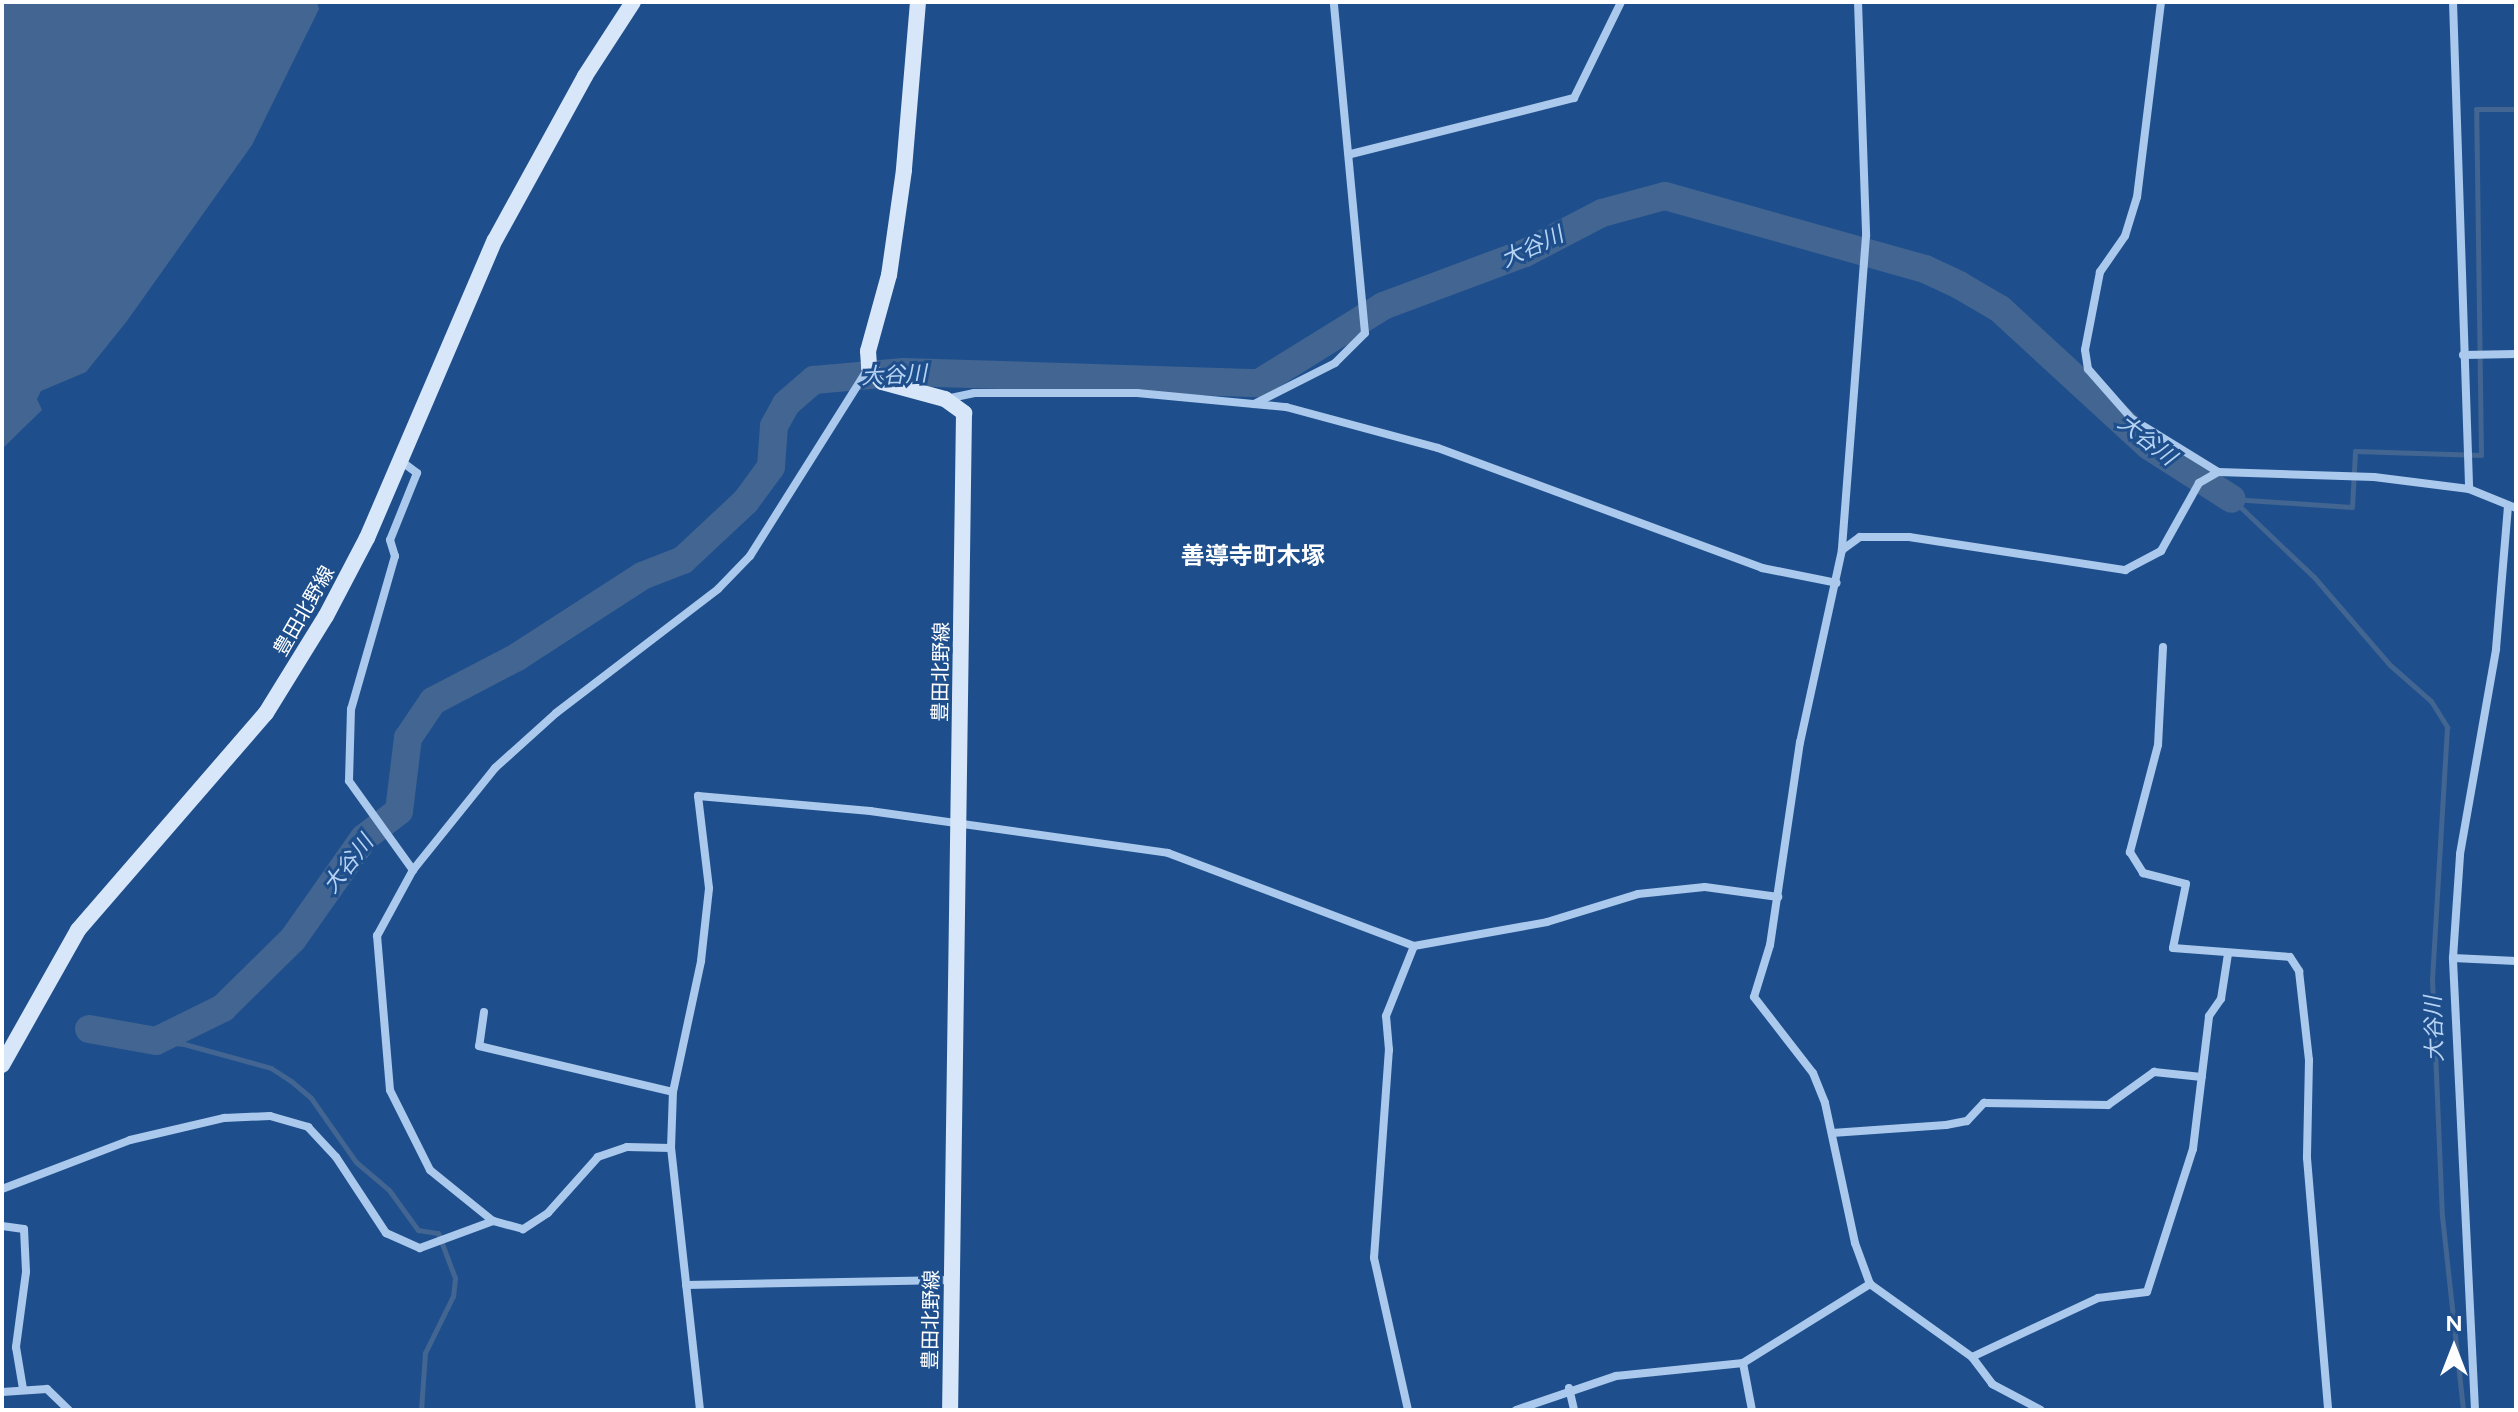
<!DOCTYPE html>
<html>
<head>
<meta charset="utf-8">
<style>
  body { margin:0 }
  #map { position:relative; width:2518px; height:1412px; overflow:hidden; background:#1e4f8c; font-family:Figtree,"Noto Sans JP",sans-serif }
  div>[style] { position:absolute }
  .water>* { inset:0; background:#426591 }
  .stream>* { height:5px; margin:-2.5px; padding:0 2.5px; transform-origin:2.5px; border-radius:2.5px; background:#426591 }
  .river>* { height:28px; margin:-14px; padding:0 14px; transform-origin:14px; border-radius:14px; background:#426591 }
  .minor>* { height:8px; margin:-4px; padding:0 4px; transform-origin:4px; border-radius:4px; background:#abc9ec }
  .secondary>* { height:16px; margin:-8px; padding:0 8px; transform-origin:8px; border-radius:8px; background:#d7e6f9 }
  span { translate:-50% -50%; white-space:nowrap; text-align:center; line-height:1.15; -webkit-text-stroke:6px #1e4f8c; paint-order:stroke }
  .street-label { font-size:20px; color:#fff }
  .water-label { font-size:22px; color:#b7d3f3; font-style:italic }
  .quarter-label { font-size:24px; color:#fff; font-weight:700 }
  .frame { position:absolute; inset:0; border:4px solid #fff; pointer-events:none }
  .north { position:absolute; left:2414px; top:1308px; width:80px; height:80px; -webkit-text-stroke:6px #1e4f8c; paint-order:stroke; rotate:0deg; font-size:22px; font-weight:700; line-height:32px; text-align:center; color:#fff }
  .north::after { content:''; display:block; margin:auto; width:28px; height:36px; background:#fff; clip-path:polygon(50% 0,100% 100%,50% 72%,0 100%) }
</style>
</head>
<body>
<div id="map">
  <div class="water">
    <div style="clip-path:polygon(2px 2px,317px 2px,319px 9px,252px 145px,127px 321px,86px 372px,41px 391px,37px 399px,42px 410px,2px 449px)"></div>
  </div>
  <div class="stream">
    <div style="left:2232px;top:499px;width:113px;rotate:43.6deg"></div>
    <div style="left:2314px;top:577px;width:116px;rotate:49.2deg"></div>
    <div style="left:2390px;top:665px;width:55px;rotate:41.3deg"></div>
    <div style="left:2431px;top:701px;width:31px;rotate:58deg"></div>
    <div style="left:2447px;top:727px;width:252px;rotate:93.4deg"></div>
    <div style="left:2432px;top:979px;width:237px;rotate:87.6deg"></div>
    <div style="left:2442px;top:1216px;width:195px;rotate:83.8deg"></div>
    <div style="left:2232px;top:499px;width:120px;rotate:3.8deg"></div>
    <div style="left:2352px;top:507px;width:56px;rotate:-86.9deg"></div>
    <div style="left:2355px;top:451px;width:126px;rotate:1.8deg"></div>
    <div style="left:2481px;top:455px;width:346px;rotate:-90.8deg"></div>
    <div style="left:2476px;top:109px;width:40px"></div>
    <div style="left:156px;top:1041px;width:28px;rotate:6deg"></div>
    <div style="left:184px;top:1044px;width:90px;rotate:15.4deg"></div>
    <div style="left:271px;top:1068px;width:24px;rotate:33deg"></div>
    <div style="left:291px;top:1081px;width:26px;rotate:40deg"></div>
    <div style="left:311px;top:1098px;width:78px;rotate:54.9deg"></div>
    <div style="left:356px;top:1162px;width:43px;rotate:40.3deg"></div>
    <div style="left:389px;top:1190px;width:49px;rotate:54.1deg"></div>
    <div style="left:418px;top:1230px;width:20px;rotate:9deg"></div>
    <div style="left:438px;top:1233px;width:48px;rotate:69.3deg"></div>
    <div style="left:455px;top:1278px;width:18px;rotate:96deg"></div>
    <div style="left:453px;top:1296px;width:64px;rotate:116.2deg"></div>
    <div style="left:425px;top:1353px;width:57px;rotate:94deg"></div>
  </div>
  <div class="river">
    <div style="left:89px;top:1029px;width:68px;rotate:10.2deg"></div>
    <div style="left:156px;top:1041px;width:75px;rotate:-26.2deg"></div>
    <div style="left:223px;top:1008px;width:98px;rotate:-44.6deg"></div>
    <div style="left:293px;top:939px;width:123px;rotate:-54.9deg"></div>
    <div style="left:364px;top:838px;width:44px;rotate:-37.6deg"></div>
    <div style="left:399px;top:811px;width:74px;rotate:-83deg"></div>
    <div style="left:408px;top:738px;width:45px;rotate:-56deg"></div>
    <div style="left:433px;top:701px;width:95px;rotate:-27.6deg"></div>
    <div style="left:517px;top:657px;width:149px;rotate:-32.9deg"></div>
    <div style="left:642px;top:576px;width:44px;rotate:-21.3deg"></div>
    <div style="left:683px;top:560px;width:86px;rotate:-43.1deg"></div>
    <div style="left:746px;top:501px;width:42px;rotate:-53.7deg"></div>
    <div style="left:771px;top:467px;width:41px;rotate:-85.8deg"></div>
    <div style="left:774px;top:426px;width:25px;rotate:-61deg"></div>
    <div style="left:786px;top:404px;width:37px;rotate:-41deg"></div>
    <div style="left:814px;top:380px;width:90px;rotate:-5.1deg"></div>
    <div style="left:904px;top:372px;width:355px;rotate:1.8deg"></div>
    <div style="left:1259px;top:383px;width:146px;rotate:-31.8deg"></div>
    <div style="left:1383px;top:306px;width:152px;rotate:-20.5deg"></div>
    <div style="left:1525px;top:253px;width:87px;rotate:-27.5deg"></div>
    <div style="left:1602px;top:213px;width:65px;rotate:-15.1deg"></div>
    <div style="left:1665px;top:196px;width:270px;rotate:15.7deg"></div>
    <div style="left:1925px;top:269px;width:38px;rotate:25deg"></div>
    <div style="left:1959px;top:285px;width:48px;rotate:30.3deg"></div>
    <div style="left:2000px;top:309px;width:202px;rotate:42.6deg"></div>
    <div style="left:2149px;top:446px;width:98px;rotate:32.6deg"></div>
  </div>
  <div class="minor">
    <div style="left:1858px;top:2px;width:234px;rotate:88deg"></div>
    <div style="left:1866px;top:236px;width:315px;rotate:94.4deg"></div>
    <div style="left:1842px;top:550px;width:197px;rotate:102.3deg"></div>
    <div style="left:1800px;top:742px;width:205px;rotate:98.4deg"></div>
    <div style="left:1770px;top:945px;width:54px;rotate:107.1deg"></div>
    <div style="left:1754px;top:997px;width:96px;rotate:52.2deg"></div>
    <div style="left:1813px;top:1073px;width:32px;rotate:68deg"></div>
    <div style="left:1825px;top:1103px;width:143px;rotate:77.9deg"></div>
    <div style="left:1855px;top:1243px;width:44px;rotate:69.9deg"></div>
    <div style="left:1870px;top:1284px;width:125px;rotate:35.6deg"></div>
    <div style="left:1972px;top:1357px;width:34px;rotate:53deg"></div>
    <div style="left:1992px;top:1384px;width:55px;rotate:28deg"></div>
    <div style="left:2161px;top:2px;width:196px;rotate:97deg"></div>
    <div style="left:2137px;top:197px;width:41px;rotate:107.1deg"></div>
    <div style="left:2125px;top:236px;width:44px;rotate:124.8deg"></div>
    <div style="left:2100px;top:272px;width:79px;rotate:100.9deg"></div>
    <div style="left:2085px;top:350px;width:19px;rotate:81deg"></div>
    <div style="left:2088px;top:369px;width:67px;rotate:48.7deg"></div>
    <div style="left:2132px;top:419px;width:101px;rotate:31.6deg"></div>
    <div style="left:2453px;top:2px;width:487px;rotate:88.1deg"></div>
    <div style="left:1351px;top:154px;width:230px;rotate:-14.1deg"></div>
    <div style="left:1574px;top:98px;width:107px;rotate:-63.9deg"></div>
    <div style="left:2463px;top:355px;width:53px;rotate:-1.1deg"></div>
    <div style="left:946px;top:399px;width:29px;rotate:-12deg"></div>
    <div style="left:974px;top:393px;width:163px"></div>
    <div style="left:1137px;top:393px;width:150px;rotate:5.4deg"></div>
    <div style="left:1286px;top:407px;width:157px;rotate:15.1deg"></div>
    <div style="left:1438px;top:448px;width:346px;rotate:20.3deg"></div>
    <div style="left:1762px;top:568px;width:76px;rotate:11.3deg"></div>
    <div style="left:1254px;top:404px;width:91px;rotate:-26.8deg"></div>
    <div style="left:1335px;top:363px;width:42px;rotate:-45deg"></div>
    <div style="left:1365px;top:333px;width:332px;rotate:-95.4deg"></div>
    <div style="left:401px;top:461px;width:20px;rotate:37deg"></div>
    <div style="left:417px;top:473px;width:72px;rotate:111.9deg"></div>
    <div style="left:390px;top:540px;width:17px;rotate:73deg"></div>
    <div style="left:395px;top:556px;width:159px;rotate:106deg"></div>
    <div style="left:351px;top:709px;width:72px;rotate:91.6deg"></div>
    <div style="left:349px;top:781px;width:110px;rotate:54.3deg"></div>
    <div style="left:1842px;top:550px;width:22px;rotate:-36deg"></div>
    <div style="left:1860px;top:537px;width:49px"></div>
    <div style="left:1909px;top:537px;width:219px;rotate:8.7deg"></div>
    <div style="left:2125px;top:570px;width:41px;rotate:-27.8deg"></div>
    <div style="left:2161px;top:551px;width:78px;rotate:-60.8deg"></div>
    <div style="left:2199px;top:483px;width:22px;rotate:-30deg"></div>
    <div style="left:2218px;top:472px;width:156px;rotate:1.8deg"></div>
    <div style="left:2374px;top:477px;width:96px;rotate:7.2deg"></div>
    <div style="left:2469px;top:489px;width:51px;rotate:22deg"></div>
    <div style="left:2163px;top:647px;width:98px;rotate:92.9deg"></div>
    <div style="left:2158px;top:745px;width:111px;rotate:104.7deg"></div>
    <div style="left:2130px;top:852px;width:25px;rotate:58deg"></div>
    <div style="left:2143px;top:873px;width:44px;rotate:14.3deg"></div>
    <div style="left:2186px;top:884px;width:65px;rotate:101.5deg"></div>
    <div style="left:2173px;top:948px;width:117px;rotate:4.4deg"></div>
    <div style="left:2290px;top:957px;width:17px;rotate:57deg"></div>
    <div style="left:2299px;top:971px;width:90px;rotate:83.6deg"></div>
    <div style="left:2309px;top:1060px;width:98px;rotate:91.2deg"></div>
    <div style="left:2307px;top:1158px;width:253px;rotate:85.2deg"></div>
    <div style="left:2453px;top:958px;width:63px;rotate:2.7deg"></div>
    <div style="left:484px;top:1012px;width:34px;rotate:98deg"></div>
    <div style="left:479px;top:1046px;width:199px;rotate:13.3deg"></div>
    <div style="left:1832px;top:1133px;width:114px;rotate:-4deg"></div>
    <div style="left:1946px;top:1125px;width:21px;rotate:-11deg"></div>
    <div style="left:1967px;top:1121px;width:25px;rotate:-47deg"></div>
    <div style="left:1984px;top:1103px;width:124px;rotate:0.9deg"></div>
    <div style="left:2108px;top:1105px;width:57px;rotate:-35.7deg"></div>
    <div style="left:2154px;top:1072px;width:48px;rotate:5.9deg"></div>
    <div style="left:671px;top:1148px;width:44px;rotate:-178.7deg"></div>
    <div style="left:627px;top:1147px;width:31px;rotate:161deg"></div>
    <div style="left:598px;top:1157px;width:75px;rotate:131.8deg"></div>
    <div style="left:548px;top:1213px;width:30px;rotate:147deg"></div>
    <div style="left:523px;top:1229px;width:31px;rotate:-165deg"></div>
    <div style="left:493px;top:1221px;width:81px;rotate:-141deg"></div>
    <div style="left:430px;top:1170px;width:89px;rotate:-116.6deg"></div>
    <div style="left:390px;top:1090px;width:155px;rotate:-94.8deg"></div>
    <div style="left:377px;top:936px;width:75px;rotate:-61.4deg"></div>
    <div style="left:413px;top:870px;width:131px;rotate:-51.2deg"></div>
    <div style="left:495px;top:768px;width:82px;rotate:-42deg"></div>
    <div style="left:556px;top:713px;width:204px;rotate:-37.4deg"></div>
    <div style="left:718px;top:589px;width:46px;rotate:-45.9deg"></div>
    <div style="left:750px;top:556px;width:223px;rotate:-57.8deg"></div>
    <div style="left:2px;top:1189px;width:137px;rotate:-20.9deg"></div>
    <div style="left:130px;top:1140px;width:97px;rotate:-13.2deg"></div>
    <div style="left:224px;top:1118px;width:46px;rotate:-2.5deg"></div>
    <div style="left:270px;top:1116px;width:40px;rotate:16deg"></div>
    <div style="left:308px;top:1127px;width:41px;rotate:47deg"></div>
    <div style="left:336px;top:1157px;width:91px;rotate:56.7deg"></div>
    <div style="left:386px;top:1233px;width:37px;rotate:24deg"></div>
    <div style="left:420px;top:1248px;width:78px;rotate:-20.3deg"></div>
    <div style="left:2px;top:1226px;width:22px;rotate:8deg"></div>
    <div style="left:24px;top:1229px;width:43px;rotate:87.3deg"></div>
    <div style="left:26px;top:1272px;width:76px;rotate:97.6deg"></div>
    <div style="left:16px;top:1347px;width:43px;rotate:80.5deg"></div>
    <div style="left:686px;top:1285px;width:265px;rotate:-1.1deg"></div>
    <div style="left:1972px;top:1357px;width:139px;rotate:-25.1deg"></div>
    <div style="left:2098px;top:1298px;width:49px;rotate:-7deg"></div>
    <div style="left:2147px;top:1292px;width:150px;rotate:-72.2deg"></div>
    <div style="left:2193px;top:1149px;width:134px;rotate:-83.1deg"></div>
    <div style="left:2209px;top:1016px;width:21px;rotate:-55deg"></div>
    <div style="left:2221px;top:999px;width:46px;rotate:-81.2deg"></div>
    <div style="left:1743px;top:1363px;width:48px;rotate:79.2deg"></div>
    <div style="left:1569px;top:1388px;width:23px;rotate:77deg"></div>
    <div style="left:2px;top:1392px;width:45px;rotate:-3.8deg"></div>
    <div style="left:47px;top:1389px;width:30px;rotate:44deg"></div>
    <div style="left:700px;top:1410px;width:264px;rotate:-96.3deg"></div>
    <div style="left:671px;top:1148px;width:56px;rotate:-88deg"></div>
    <div style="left:673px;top:1092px;width:134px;rotate:-77.9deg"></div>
    <div style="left:701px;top:961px;width:73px;rotate:-83.7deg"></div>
    <div style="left:709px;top:888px;width:93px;rotate:-96.8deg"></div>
    <div style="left:698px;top:796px;width:173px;rotate:5deg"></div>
    <div style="left:870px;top:811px;width:301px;rotate:8deg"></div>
    <div style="left:1168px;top:853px;width:263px;rotate:20.7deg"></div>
    <div style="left:1414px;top:946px;width:135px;rotate:-10.2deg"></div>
    <div style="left:1547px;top:922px;width:95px;rotate:-17.1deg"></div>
    <div style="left:1638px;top:894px;width:67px;rotate:-6deg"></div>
    <div style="left:1705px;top:887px;width:74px;rotate:7.8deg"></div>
    <div style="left:1408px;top:1410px;width:156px;rotate:-102.6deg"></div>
    <div style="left:1374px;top:1258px;width:209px;rotate:-85.9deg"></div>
    <div style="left:1389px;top:1050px;width:34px;rotate:-95deg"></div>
    <div style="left:1386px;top:1016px;width:75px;rotate:-68.2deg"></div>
    <div style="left:1516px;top:1410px;width:106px;rotate:-18.8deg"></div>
    <div style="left:1616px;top:1376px;width:128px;rotate:-5.8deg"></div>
    <div style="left:1743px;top:1363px;width:150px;rotate:-31.9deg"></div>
    <div style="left:2475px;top:1410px;width:453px;rotate:-92.8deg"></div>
    <div style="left:2453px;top:958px;width:104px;rotate:-86.1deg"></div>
    <div style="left:2460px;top:854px;width:208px;rotate:-80deg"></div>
    <div style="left:2496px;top:649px;width:144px;rotate:-85.2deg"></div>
  </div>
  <div class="secondary">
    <div style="left:918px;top:2px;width:169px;rotate:94.8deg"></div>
    <div style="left:904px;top:170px;width:106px;rotate:98.1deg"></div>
    <div style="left:889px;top:275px;width:79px;rotate:105.4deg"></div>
    <div style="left:868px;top:351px;width:16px;rotate:86deg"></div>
    <div style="left:869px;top:367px;width:20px;rotate:49deg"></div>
    <div style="left:882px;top:382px;width:65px;rotate:15.1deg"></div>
    <div style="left:945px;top:399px;width:24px;rotate:36deg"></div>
    <div style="left:964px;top:413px;width:997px;rotate:90.8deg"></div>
    <div style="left:2px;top:1065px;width:155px;rotate:-60.6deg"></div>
    <div style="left:78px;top:930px;width:287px;rotate:-49.1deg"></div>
    <div style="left:266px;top:713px;width:114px;rotate:-58.3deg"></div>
    <div style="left:326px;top:616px;width:88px;rotate:-62.3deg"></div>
    <div style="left:367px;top:538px;width:324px;rotate:-66.8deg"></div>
    <div style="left:495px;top:240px;width:187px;rotate:-61.2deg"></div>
    <div style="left:585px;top:76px;width:88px;rotate:-57deg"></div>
  </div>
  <div class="street-label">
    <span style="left:304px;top:611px;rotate:-60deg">豊田北野線</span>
    <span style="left:941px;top:672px;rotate:-89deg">豊田北野線</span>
    <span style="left:931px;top:1320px;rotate:-89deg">豊田北野線</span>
  </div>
  <div class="water-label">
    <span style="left:1532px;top:247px;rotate:-25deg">大谷川</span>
    <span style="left:894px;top:375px;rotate:-3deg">大谷川</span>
    <span style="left:2147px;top:440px;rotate:38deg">大谷川</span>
    <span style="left:348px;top:864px;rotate:-52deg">大谷川</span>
    <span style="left:2434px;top:1029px;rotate:-92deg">大谷川</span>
  </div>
  <div class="quarter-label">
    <span style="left:1253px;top:556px">善導寺町木塚</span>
  </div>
  <div class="frame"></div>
  <div class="north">N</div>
</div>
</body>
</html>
